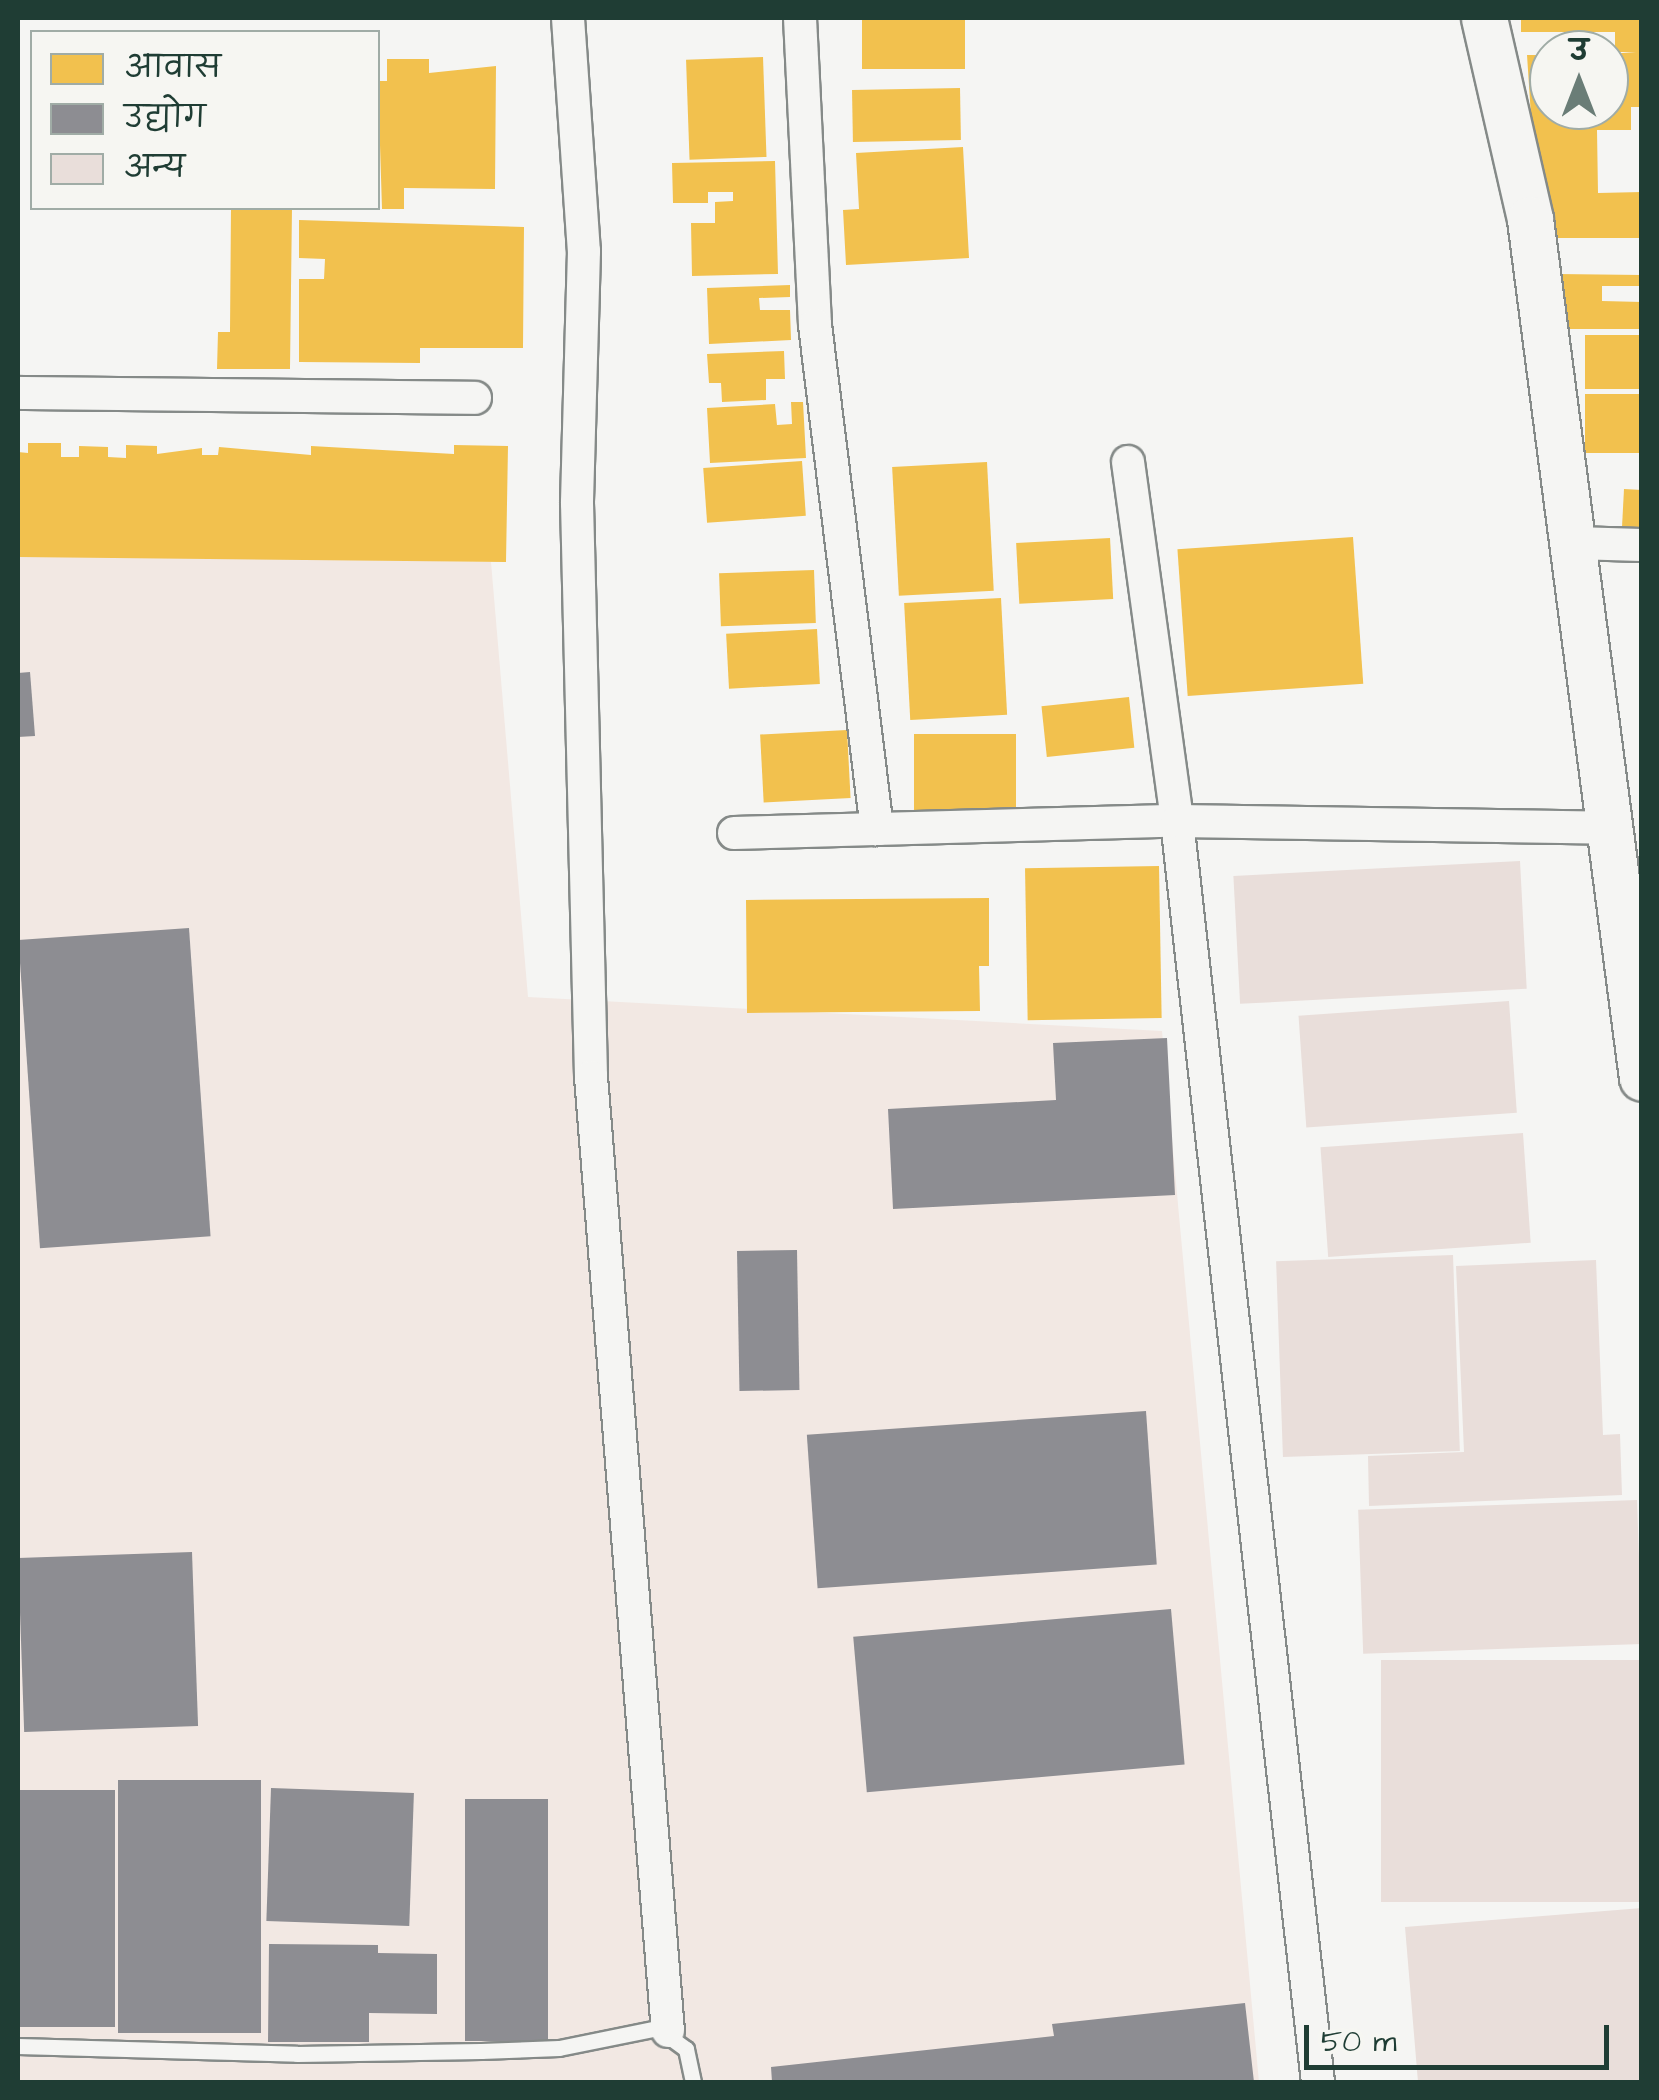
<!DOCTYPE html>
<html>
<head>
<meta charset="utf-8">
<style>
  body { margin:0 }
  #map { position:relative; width:1659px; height:2100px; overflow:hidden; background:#f5f5f3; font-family:"Architects Daughter","Playpen Sans Deva",sans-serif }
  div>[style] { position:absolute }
  .built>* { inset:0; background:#f2e8e3 }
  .homes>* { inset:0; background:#f2c14e; transform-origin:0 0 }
  .industry>* { inset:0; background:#8d8d92; transform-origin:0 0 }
  .building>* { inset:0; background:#e9deda; transform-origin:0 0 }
  .roads { filter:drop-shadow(2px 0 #858a88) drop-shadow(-2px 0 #858a88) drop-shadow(0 2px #858a88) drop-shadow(0 -2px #858a88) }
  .lane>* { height:15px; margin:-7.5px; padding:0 7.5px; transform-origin:7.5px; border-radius:7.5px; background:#f5f5f3 }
  .street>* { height:32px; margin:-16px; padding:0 16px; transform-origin:16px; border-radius:16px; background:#f5f5f3 }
  .secondary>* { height:45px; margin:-22.5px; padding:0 22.5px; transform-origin:22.5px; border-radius:22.5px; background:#f5f5f3 }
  span { translate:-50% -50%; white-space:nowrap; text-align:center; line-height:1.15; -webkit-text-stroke:10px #f6f6f2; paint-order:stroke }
  .frame { position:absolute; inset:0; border:20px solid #1f3d34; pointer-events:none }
  .legend { position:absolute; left:30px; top:30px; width:350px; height:180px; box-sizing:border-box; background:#f6f6f2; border:2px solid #a0aca6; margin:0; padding:12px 18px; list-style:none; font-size:30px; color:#1f3d34 }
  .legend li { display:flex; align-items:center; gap:20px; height:50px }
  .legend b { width:50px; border:2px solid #a0aca6 }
  .north { position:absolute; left:1529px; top:30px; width:100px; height:100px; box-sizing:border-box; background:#f6f6f2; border:2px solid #a0aca6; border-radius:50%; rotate:0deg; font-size:28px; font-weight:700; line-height:40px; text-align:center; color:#1f3d34 }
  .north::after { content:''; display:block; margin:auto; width:35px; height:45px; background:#6a7d77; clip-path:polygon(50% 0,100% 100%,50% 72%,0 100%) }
  .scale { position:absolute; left:1304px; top:2025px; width:305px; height:45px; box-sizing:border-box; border:5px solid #1f3d34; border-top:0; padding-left:12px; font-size:30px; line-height:35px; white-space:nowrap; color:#1f3d34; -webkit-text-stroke:8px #f6f6f2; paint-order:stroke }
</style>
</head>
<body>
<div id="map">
  <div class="built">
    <div style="clip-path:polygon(18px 554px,491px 562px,528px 997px,1162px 1031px,1259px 2082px,18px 2082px)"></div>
  </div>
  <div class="homes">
    <div style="left:862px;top:18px;width:103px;height:51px"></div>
    <div style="clip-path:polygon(1521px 18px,1642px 18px,1642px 107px,1631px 107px,1631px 130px,1597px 130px,1598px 193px,1642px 192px,1642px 238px,1539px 238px,1527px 55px,1549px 55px,1549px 110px,1609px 110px,1609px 54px,1636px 52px,1615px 52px,1615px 32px,1521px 32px)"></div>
    <div style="left:763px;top:57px;width:100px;height:77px;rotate:88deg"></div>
    <div style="clip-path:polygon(387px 59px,429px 59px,429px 73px,496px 66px,495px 189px,404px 188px,404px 209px,382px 209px,378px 81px,387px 81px)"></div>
    <div style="left:960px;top:88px;width:52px;height:108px;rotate:89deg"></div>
    <div style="clip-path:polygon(963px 147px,969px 258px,846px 265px,843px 210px,859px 209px,856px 153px)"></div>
    <div style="clip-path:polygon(775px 161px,778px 274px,692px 276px,691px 223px,715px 223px,715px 202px,733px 201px,733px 192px,708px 192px,708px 203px,673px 203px,672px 163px)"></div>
    <div style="clip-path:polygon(231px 208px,292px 208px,290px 369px,217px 369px,218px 332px,230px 332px)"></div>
    <div style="clip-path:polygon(299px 220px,524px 227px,523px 348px,420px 348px,420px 363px,299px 362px,299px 279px,324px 279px,325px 259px,299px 258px)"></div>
    <div style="clip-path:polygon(1557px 274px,1642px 275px,1642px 286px,1602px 286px,1602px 301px,1642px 302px,1642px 329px,1566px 329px)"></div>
    <div style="clip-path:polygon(790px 285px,790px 297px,759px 298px,760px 310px,790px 310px,791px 340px,709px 344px,707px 288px)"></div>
    <div style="left:1585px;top:335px;width:57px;height:54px"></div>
    <div style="clip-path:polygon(784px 351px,785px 379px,766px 379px,766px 400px,722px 402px,721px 383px,709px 383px,707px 354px)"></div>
    <div style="left:1642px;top:394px;width:59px;height:57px;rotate:90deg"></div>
    <div style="clip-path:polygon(791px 402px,803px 402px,806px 458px,710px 463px,707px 408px,775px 404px,777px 425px,792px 424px)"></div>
    <div style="clip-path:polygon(28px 443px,61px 443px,61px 457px,79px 457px,79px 446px,108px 447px,108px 457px,126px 458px,126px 445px,157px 446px,157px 454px,202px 448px,202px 455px,218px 455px,219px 447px,311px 455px,311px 446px,454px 454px,454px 445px,508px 446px,506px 562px,18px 557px,18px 452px,28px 453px)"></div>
    <div style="left:802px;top:461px;width:55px;height:99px;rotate:86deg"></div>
    <div style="left:987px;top:462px;width:129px;height:95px;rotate:87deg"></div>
    <div style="left:1624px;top:489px;width:18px;height:47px;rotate:3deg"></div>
    <div style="left:1353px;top:537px;width:147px;height:176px;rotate:86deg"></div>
    <div style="left:1110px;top:538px;width:61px;height:94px;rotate:87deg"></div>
    <div style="left:814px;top:570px;width:53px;height:95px;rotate:88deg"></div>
    <div style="left:1001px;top:598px;width:117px;height:97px;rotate:87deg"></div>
    <div style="left:817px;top:629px;width:55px;height:91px;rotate:87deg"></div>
    <div style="left:1129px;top:697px;width:51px;height:88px;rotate:84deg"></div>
    <div style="left:847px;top:730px;width:68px;height:87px;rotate:87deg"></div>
    <div style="left:1016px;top:734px;width:77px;height:102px;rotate:90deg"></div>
    <div style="left:1159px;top:866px;width:152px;height:134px;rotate:89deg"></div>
    <div style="clip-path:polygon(989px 898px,989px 966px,979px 966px,980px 1011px,747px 1013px,746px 900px)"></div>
  </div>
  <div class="industry">
    <div style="clip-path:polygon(30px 672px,35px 736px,18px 737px,18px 673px)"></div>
    <div style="left:189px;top:928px;width:309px;height:171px;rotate:86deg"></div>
    <div style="clip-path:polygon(1167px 1038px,1175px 1195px,893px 1209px,888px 1109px,1056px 1100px,1053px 1043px)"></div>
    <div style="left:797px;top:1250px;width:140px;height:60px;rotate:89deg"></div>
    <div style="left:1146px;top:1411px;width:154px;height:340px;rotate:86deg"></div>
    <div style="left:192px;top:1552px;width:174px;height:174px;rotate:88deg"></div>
    <div style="left:1171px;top:1609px;width:156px;height:319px;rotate:85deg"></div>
    <div style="left:261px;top:1780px;width:253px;height:143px;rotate:90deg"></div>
    <div style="left:271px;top:1788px;width:143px;height:133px;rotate:2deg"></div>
    <div style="left:18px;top:1790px;width:97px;height:237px"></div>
    <div style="left:465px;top:1799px;width:83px;height:242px"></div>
    <div style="clip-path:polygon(269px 1944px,378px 1945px,378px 1953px,437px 1954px,437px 2014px,369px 2013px,369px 2042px,268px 2042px)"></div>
    <div style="clip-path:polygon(1245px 2003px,1254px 2082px,772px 2082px,771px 2067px,1054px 2036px,1052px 2024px)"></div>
  </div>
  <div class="building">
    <div style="left:1520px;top:861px;width:128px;height:287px;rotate:87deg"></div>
    <div style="left:1509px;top:1001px;width:112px;height:211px;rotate:86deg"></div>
    <div style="left:1523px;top:1133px;width:110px;height:203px;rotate:86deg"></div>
    <div style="left:1453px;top:1255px;width:196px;height:177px;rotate:88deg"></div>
    <div style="clip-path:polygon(1596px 1260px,1603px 1435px,1620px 1434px,1622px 1495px,1369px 1506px,1368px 1456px,1464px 1452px,1456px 1266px)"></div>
    <div style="left:1637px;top:1500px;width:144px;height:279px;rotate:88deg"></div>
    <div style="left:1642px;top:1660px;width:242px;height:261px;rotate:90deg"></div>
    <div style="clip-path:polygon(1642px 1908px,1642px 2082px,1418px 2082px,1405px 1927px)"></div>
  </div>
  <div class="roads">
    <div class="lane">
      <div style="left:18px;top:2046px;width:279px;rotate:1.6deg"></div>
      <div style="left:297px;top:2054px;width:184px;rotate:-0.9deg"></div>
      <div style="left:481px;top:2051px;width:78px;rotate:-2.2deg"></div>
      <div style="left:559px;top:2048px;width:100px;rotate:-11.5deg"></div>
      <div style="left:657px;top:2028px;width:36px;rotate:36deg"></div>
      <div style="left:686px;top:2049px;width:34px;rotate:78deg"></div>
    </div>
    <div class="street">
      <div style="left:568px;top:18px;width:234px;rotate:86.1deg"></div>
      <div style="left:584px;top:251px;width:252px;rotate:91.6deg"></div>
      <div style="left:577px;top:503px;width:574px;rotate:88.6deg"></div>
      <div style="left:591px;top:1077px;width:957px;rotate:85.39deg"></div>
      <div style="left:800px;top:18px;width:307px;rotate:87.2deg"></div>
      <div style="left:815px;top:325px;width:508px;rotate:82.99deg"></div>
      <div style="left:18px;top:393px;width:457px;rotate:0.6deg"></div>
      <div style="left:1128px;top:462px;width:362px;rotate:82.2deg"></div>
      <div style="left:1177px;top:821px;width:1269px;rotate:83.62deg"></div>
      <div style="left:1574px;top:543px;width:68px;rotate:1.7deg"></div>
      <div style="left:734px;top:833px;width:443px;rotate:-1.6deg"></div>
      <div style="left:1177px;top:821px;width:432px;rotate:0.9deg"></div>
    </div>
    <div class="secondary">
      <div style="left:1484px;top:18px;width:206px;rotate:77.1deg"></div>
      <div style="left:1530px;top:219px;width:866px;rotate:82.57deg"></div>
    </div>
  </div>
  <div class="frame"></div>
  <ul class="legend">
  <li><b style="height:28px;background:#f2c14e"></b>आवास</li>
  <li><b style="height:28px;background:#8d8d92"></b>उद्योग</li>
  <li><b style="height:28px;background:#e9deda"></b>अन्य</li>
  </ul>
  <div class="north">उ</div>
  <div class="scale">50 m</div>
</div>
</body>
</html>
